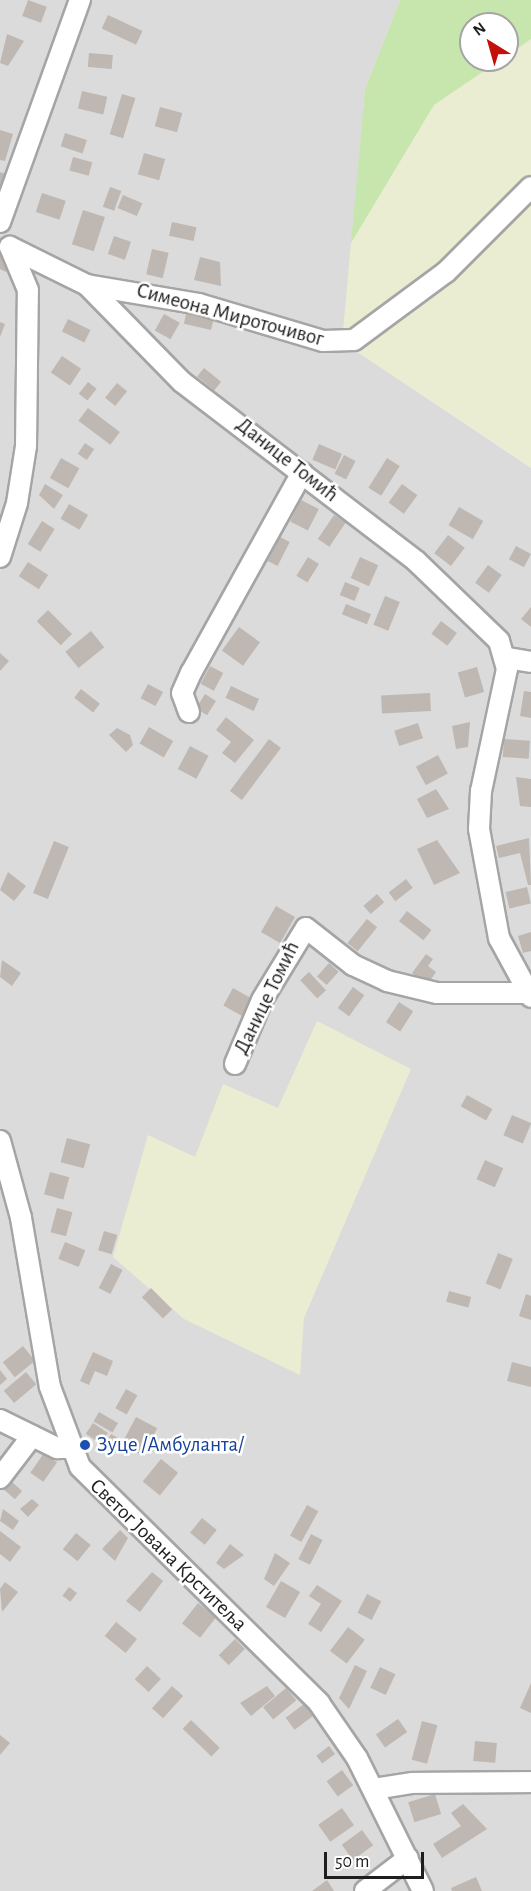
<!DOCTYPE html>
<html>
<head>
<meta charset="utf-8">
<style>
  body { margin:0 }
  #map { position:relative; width:531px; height:1891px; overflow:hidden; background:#efece5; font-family:"Alegreya Sans",sans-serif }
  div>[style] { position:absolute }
  .residential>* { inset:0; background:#dcdbdb }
  .farmland>* { inset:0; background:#eaedd1 }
  .grass>* { inset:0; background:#c7e6ae }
  .building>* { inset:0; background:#bfb8b2; transform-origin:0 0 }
  .roads { filter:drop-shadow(2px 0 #a5a5a5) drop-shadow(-2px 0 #a5a5a5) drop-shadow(0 2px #a5a5a5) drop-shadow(0 -2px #a5a5a5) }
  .minor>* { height:20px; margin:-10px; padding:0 10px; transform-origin:10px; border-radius:10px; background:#fff }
  .dots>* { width:16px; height:16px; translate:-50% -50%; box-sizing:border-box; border:3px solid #fff; border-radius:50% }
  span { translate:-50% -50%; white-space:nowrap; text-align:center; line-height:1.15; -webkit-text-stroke:5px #fff; paint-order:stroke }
  .street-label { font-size:21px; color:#1e1e1e }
  .transit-label { font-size:21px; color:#164399 }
  .left { translate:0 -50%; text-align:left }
  .north { position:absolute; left:459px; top:12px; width:60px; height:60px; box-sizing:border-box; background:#fff; border:2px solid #a5a5a5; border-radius:50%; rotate:323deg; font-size:16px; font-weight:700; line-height:24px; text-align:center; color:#1e1e1e }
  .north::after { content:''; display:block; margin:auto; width:21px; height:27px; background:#c2110b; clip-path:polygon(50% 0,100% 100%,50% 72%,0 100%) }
  .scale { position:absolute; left:324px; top:1852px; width:100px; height:27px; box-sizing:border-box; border:3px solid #1e1e1e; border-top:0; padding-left:8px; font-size:18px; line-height:21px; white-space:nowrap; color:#1e1e1e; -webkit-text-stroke:4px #fff; paint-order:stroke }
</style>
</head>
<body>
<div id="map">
  <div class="residential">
    <div style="clip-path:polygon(0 0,400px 0,365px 89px,343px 342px,531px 468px,531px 1891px,0 1891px)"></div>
  </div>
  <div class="farmland">
    <div style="clip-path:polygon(531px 39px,531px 467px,342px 342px,351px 243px,434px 105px)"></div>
    <div style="clip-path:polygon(317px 1021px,411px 1069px,304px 1318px,300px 1375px,184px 1319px,113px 1257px,148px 1135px,195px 1157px,223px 1084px,278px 1108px)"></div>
  </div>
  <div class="grass">
    <div style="clip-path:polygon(400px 0,531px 0,531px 39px,507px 56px,507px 24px,471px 24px,471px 60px,500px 60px,434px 105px,351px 243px,365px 89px)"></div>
  </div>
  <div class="building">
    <div style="left:28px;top:0;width:20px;height:17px;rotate:20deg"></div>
    <div style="left:108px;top:15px;width:38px;height:15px;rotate:25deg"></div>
    <div style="clip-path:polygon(7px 34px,24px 41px,8px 66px,0 63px)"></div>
    <div style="left:89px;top:53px;width:24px;height:14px;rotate:5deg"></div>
    <div style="left:82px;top:91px;width:26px;height:18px;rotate:13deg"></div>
    <div style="left:122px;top:94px;width:14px;height:42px;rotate:17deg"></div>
    <div style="left:160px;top:107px;width:23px;height:20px;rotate:15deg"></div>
    <div style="clip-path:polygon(0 130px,13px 134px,5px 161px,0 160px)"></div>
    <div style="left:65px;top:133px;width:23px;height:14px;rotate:18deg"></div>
    <div style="left:144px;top:153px;width:22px;height:22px;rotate:16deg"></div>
    <div style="left:73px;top:157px;width:20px;height:14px;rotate:15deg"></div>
    <div style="clip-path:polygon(0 172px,6px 174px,0 189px)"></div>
    <div style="left:110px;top:187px;width:12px;height:21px;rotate:20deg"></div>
    <div style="left:42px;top:193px;width:25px;height:20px;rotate:18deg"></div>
    <div style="left:123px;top:195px;width:21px;height:14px;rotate:23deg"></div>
    <div style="left:83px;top:210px;width:23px;height:36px;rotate:18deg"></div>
    <div style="left:172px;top:222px;width:25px;height:14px;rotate:12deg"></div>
    <div style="left:114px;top:236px;width:18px;height:19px;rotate:19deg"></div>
    <div style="left:152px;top:249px;width:17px;height:26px;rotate:13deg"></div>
    <div style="clip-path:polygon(0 254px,11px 258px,6px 272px,0 269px)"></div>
    <div style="clip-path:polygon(200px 257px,220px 262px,221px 286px,194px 280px)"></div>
    <div style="left:187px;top:310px;width:28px;height:14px;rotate:13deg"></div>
    <div style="left:164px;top:314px;width:18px;height:19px;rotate:29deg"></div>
    <div style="left:68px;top:319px;width:25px;height:14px;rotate:26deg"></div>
    <div style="clip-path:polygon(0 322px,5px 324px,0 337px)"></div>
    <div style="left:62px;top:356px;width:23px;height:20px;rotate:34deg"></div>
    <div style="left:204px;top:368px;width:22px;height:11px;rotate:39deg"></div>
    <div style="left:88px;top:382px;width:11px;height:15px;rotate:38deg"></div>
    <div style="left:117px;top:383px;width:13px;height:19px;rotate:39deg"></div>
    <div style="left:88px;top:408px;width:40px;height:16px;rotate:37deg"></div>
    <div style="left:85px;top:443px;width:11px;height:13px;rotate:34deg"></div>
    <div style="left:319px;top:444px;width:25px;height:17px;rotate:23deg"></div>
    <div style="left:344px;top:455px;width:13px;height:21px;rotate:27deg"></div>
    <div style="left:61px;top:458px;width:21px;height:23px;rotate:29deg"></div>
    <div style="left:387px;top:458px;width:15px;height:35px;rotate:32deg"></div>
    <div style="clip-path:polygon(45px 484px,63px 495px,54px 509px,39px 495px)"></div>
    <div style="left:402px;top:484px;width:19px;height:23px;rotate:36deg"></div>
    <div style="left:301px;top:500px;width:20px;height:24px;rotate:27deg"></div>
    <div style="left:69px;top:504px;width:22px;height:17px;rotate:30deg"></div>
    <div style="left:459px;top:507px;width:28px;height:21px;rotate:30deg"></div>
    <div style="left:334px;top:515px;width:14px;height:29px;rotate:34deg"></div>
    <div style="left:42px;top:521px;width:15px;height:27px;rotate:32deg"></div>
    <div style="left:448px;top:535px;width:21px;height:23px;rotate:37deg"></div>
    <div style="left:280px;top:537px;width:11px;height:27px;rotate:27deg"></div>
    <div style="left:516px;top:546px;width:17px;height:15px;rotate:28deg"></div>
    <div style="left:308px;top:557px;width:13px;height:22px;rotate:32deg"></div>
    <div style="left:360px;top:557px;width:20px;height:23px;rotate:24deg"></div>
    <div style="left:28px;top:562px;width:24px;height:17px;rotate:33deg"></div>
    <div style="left:488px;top:565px;width:17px;height:22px;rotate:36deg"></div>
    <div style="left:345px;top:582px;width:16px;height:14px;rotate:22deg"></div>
    <div style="left:385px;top:596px;width:16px;height:31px;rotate:22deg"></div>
    <div style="left:346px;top:604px;width:27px;height:11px;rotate:22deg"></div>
    <div style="clip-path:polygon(531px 607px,531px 627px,521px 619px)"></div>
    <div style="left:48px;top:610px;width:34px;height:16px;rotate:45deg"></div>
    <div style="left:441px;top:621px;width:20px;height:16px;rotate:37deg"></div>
    <div style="left:239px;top:627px;width:26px;height:29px;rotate:36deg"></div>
    <div style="left:91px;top:631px;width:21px;height:33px;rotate:51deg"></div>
    <div style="clip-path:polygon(0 653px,9px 661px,0 671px)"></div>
    <div style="left:210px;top:666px;width:15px;height:20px;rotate:28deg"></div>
    <div style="left:477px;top:667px;width:26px;height:20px;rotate:74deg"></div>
    <div style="left:148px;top:684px;width:17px;height:16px;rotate:28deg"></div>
    <div style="left:231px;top:686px;width:31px;height:13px;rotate:25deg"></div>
    <div style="left:81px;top:689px;width:24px;height:11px;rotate:38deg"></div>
    <div style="clip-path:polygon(524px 691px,531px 692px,531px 718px,520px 716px)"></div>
    <div style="left:430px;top:693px;width:18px;height:49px;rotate:87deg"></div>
    <div style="left:205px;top:694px;width:13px;height:17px;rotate:32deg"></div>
    <div style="clip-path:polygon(226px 717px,254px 740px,235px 763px,222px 753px,231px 742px,216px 730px)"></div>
    <div style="clip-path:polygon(470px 722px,468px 747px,456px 749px,452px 726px)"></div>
    <div style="left:418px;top:723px;width:16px;height:25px;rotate:72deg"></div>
    <div style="left:149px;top:727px;width:28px;height:19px;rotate:30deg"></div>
    <div style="clip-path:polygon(117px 728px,130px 735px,133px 745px,126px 752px,109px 735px)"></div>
    <div style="left:269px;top:739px;width:15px;height:65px;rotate:37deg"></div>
    <div style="left:504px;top:739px;width:26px;height:18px;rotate:4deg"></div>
    <div style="left:190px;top:746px;width:21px;height:26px;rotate:28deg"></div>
    <div style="left:438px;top:755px;width:21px;height:25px;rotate:62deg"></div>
    <div style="clip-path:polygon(516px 777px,531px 779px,531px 807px,520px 806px)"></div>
    <div style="clip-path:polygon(436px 789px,449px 809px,427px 818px,417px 799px)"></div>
    <div style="clip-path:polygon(529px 838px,531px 885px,528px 885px,520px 853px,499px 858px,496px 846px)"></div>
    <div style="clip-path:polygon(437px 840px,460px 873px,434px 885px,417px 849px)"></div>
    <div style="left:54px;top:841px;width:16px;height:56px;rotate:22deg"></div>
    <div style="clip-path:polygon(8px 872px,26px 886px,14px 901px,0 890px)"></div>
    <div style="left:406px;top:879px;width:11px;height:22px;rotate:52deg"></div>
    <div style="left:527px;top:887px;width:17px;height:22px;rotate:77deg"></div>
    <div style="left:377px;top:894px;width:11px;height:18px;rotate:49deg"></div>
    <div style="left:276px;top:906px;width:22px;height:30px;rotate:30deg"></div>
    <div style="left:407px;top:911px;width:31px;height:13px;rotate:38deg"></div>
    <div style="left:367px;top:919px;width:13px;height:31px;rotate:39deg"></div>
    <div style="clip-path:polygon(531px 932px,531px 951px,523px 953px,518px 936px)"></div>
    <div style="clip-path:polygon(426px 954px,433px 959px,428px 966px,436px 972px,428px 984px,412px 973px)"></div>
    <div style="clip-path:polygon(2px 960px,21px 973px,12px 986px,0 977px)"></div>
    <div style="left:329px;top:963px;width:13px;height:18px;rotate:42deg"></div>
    <div style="left:309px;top:972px;width:25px;height:12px;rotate:47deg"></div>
    <div style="left:353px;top:987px;width:14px;height:26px;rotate:36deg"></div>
    <div style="left:233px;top:988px;width:23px;height:20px;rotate:29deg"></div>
    <div style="left:399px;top:1002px;width:17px;height:24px;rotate:33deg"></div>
    <div style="left:467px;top:1095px;width:29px;height:13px;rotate:29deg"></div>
    <div style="left:512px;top:1115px;width:21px;height:22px;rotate:23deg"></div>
    <div style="left:67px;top:1138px;width:24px;height:25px;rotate:15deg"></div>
    <div style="left:485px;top:1160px;width:20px;height:21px;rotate:24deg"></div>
    <div style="left:50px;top:1172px;width:20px;height:23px;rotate:15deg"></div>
    <div style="left:57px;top:1208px;width:16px;height:25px;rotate:15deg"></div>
    <div style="left:104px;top:1231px;width:14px;height:20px;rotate:17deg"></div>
    <div style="left:65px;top:1242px;width:22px;height:18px;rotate:22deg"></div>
    <div style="left:498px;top:1253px;width:16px;height:33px;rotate:22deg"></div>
    <div style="left:111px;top:1264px;width:13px;height:27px;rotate:27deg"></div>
    <div style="left:151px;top:1288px;width:30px;height:13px;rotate:45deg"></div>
    <div style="left:449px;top:1291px;width:23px;height:11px;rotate:15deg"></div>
    <div style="clip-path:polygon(526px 1294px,531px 1296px,531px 1320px,519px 1316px)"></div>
    <div style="left:23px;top:1346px;width:19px;height:26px;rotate:51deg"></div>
    <div style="clip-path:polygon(93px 1352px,113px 1361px,107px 1376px,95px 1371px,89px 1385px,80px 1381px)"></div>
    <div style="clip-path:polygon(512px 1362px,531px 1367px,531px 1387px,507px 1381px)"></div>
    <div style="clip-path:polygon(0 1370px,7px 1379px,0 1385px)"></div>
    <div style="left:26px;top:1372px;width:16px;height:29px;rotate:50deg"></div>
    <div style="left:126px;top:1389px;width:13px;height:22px;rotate:29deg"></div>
    <div style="left:99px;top:1412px;width:22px;height:11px;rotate:30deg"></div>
    <div style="left:136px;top:1417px;width:24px;height:31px;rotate:28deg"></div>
    <div style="left:93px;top:1423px;width:18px;height:13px;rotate:34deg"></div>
    <div style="left:111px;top:1434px;width:8px;height:19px;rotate:30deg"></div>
    <div style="left:44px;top:1453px;width:16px;height:24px;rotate:35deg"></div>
    <div style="left:161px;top:1459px;width:22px;height:29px;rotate:39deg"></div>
    <div style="left:11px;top:1481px;width:15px;height:11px;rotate:42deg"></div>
    <div style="clip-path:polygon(32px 1499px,39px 1505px,28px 1517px,20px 1509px)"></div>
    <div style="left:307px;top:1505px;width:13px;height:35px;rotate:29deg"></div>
    <div style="clip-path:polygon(3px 1509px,19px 1521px,13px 1530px,0 1521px)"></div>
    <div style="left:202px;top:1518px;width:19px;height:19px;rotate:39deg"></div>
    <div style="clip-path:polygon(120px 1530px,128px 1538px,115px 1561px,102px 1549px)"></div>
    <div style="clip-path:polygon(0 1531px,21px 1547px,10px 1562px,0 1554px)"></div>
    <div style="left:76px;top:1533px;width:19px;height:21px;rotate:39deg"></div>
    <div style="left:311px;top:1534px;width:13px;height:28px;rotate:27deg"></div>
    <div style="clip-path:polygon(230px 1544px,244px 1555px,224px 1569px,216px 1563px)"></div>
    <div style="clip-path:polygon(275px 1553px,290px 1563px,274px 1586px,264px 1579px)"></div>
    <div style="clip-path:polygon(152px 1572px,163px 1581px,140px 1612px,126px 1601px)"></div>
    <div style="left:281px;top:1581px;width:22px;height:30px;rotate:30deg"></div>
    <div style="clip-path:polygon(5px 1582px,18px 1592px,2px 1612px,0 1589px)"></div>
    <div style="clip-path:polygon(317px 1585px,342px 1601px,321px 1632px,308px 1624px,321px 1604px,309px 1596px)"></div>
    <div style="left:69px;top:1587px;width:10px;height:11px;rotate:37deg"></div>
    <div style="left:367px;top:1594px;width:16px;height:21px;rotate:27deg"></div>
    <div style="left:198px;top:1603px;width:23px;height:26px;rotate:38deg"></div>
    <div style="left:116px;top:1622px;width:27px;height:18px;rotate:39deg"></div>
    <div style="left:348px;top:1627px;width:21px;height:30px;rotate:37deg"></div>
    <div style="left:235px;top:1639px;width:14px;height:23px;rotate:45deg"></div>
    <div style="clip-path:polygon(355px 1665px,367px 1671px,349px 1709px,339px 1698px)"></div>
    <div style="left:147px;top:1666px;width:19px;height:18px;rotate:43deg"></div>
    <div style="left:380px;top:1667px;width:17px;height:23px;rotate:25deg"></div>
    <div style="clip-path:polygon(531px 1683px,531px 1713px,520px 1708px)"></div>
    <div style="left:172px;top:1686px;width:15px;height:30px;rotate:42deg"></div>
    <div style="clip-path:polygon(267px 1686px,275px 1696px,251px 1716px,240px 1703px)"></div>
    <div style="left:286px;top:1688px;width:16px;height:30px;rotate:50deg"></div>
    <div style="left:304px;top:1704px;width:15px;height:23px;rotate:53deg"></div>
    <div style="left:398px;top:1719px;width:16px;height:27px;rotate:55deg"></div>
    <div style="left:191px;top:1720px;width:40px;height:12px;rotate:44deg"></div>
    <div style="left:422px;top:1721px;width:16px;height:40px;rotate:15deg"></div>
    <div style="clip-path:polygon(0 1735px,10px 1743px,0 1755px)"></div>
    <div style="left:475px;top:1741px;width:22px;height:20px;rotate:5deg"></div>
    <div style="left:329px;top:1746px;width:10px;height:16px;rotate:53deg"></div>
    <div style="left:342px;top:1770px;width:19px;height:19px;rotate:54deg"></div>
    <div style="left:435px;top:1794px;width:21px;height:28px;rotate:73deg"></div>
    <div style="clip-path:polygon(463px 1804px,487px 1829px,442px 1858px,433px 1844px,461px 1826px,451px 1813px)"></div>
    <div style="left:342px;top:1808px;width:21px;height:29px;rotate:55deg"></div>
    <div style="left:362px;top:1830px;width:19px;height:25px;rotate:54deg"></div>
    <div style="clip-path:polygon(476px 1877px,482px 1891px,452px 1891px,451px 1888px)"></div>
    <div style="clip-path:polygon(327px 1880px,334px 1891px,312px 1891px)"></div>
  </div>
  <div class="roads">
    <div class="minor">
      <div style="left:0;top:222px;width:236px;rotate:-70.2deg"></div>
      <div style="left:10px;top:247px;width:86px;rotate:26.3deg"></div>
      <div style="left:87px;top:285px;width:136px;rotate:45.6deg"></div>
      <div style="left:182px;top:382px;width:295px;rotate:37.4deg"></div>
      <div style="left:416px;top:561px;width:115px;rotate:43.9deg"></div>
      <div style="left:499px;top:641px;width:29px;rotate:74deg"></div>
      <div style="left:507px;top:669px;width:125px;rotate:102deg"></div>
      <div style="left:481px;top:791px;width:38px;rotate:93deg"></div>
      <div style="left:479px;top:829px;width:111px;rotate:79.6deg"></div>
      <div style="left:499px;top:938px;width:67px;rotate:61.5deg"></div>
      <div style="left:87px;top:285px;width:114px;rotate:9.6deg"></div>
      <div style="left:199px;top:304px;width:129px;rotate:16.6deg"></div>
      <div style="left:323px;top:341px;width:31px;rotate:-2deg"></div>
      <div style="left:354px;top:340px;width:114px;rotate:-36.5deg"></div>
      <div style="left:446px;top:272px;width:120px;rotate:-45deg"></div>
      <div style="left:0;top:557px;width:57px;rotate:-72.5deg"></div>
      <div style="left:17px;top:503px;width:58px;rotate:-81deg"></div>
      <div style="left:26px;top:446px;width:156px;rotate:-89.3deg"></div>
      <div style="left:28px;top:290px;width:47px;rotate:-112.7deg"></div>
      <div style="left:507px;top:658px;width:24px;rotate:9deg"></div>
      <div style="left:189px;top:712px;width:20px;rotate:-110deg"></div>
      <div style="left:182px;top:693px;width:22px;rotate:-66deg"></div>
      <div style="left:191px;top:673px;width:229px;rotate:-61deg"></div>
      <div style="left:235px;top:1064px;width:69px;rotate:-67.1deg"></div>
      <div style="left:262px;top:1000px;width:84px;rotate:-58.6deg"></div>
      <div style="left:306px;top:928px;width:60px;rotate:38.2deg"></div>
      <div style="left:353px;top:965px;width:38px;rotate:25deg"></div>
      <div style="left:387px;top:981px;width:51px;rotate:13.5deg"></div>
      <div style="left:437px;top:993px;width:92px"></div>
      <div style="left:0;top:1141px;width:80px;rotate:74.7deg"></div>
      <div style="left:21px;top:1218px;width:171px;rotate:80.3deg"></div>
      <div style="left:50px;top:1387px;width:85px;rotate:69.4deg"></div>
      <div style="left:80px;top:1467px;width:336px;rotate:44.6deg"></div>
      <div style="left:319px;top:1703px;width:67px;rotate:55.4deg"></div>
      <div style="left:357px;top:1758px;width:148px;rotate:63.6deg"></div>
      <div style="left:0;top:1420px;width:64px;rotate:26.2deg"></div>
      <div style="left:57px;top:1448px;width:13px"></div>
      <div style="left:0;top:1478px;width:53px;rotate:-52.7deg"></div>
      <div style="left:374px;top:1789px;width:39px;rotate:-9deg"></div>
      <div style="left:413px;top:1783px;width:118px;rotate:-0.5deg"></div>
      <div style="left:365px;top:1891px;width:54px;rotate:-37.5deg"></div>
    </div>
  </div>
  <div class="dots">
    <div style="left:85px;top:1445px;background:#1a4fb4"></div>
  </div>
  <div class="street-label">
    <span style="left:230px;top:315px;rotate:15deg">Симеона Мироточивог</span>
    <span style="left:287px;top:460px;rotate:38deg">Данице Томић</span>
    <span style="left:267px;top:998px;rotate:-64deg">Данице Томић</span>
    <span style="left:168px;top:1555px;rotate:44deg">Светог Јована Крститеља</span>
  </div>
  <div class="transit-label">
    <span class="left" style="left:97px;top:1445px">Зуце /Амбуланта/</span>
  </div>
  <div class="north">N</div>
  <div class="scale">50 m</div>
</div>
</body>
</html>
